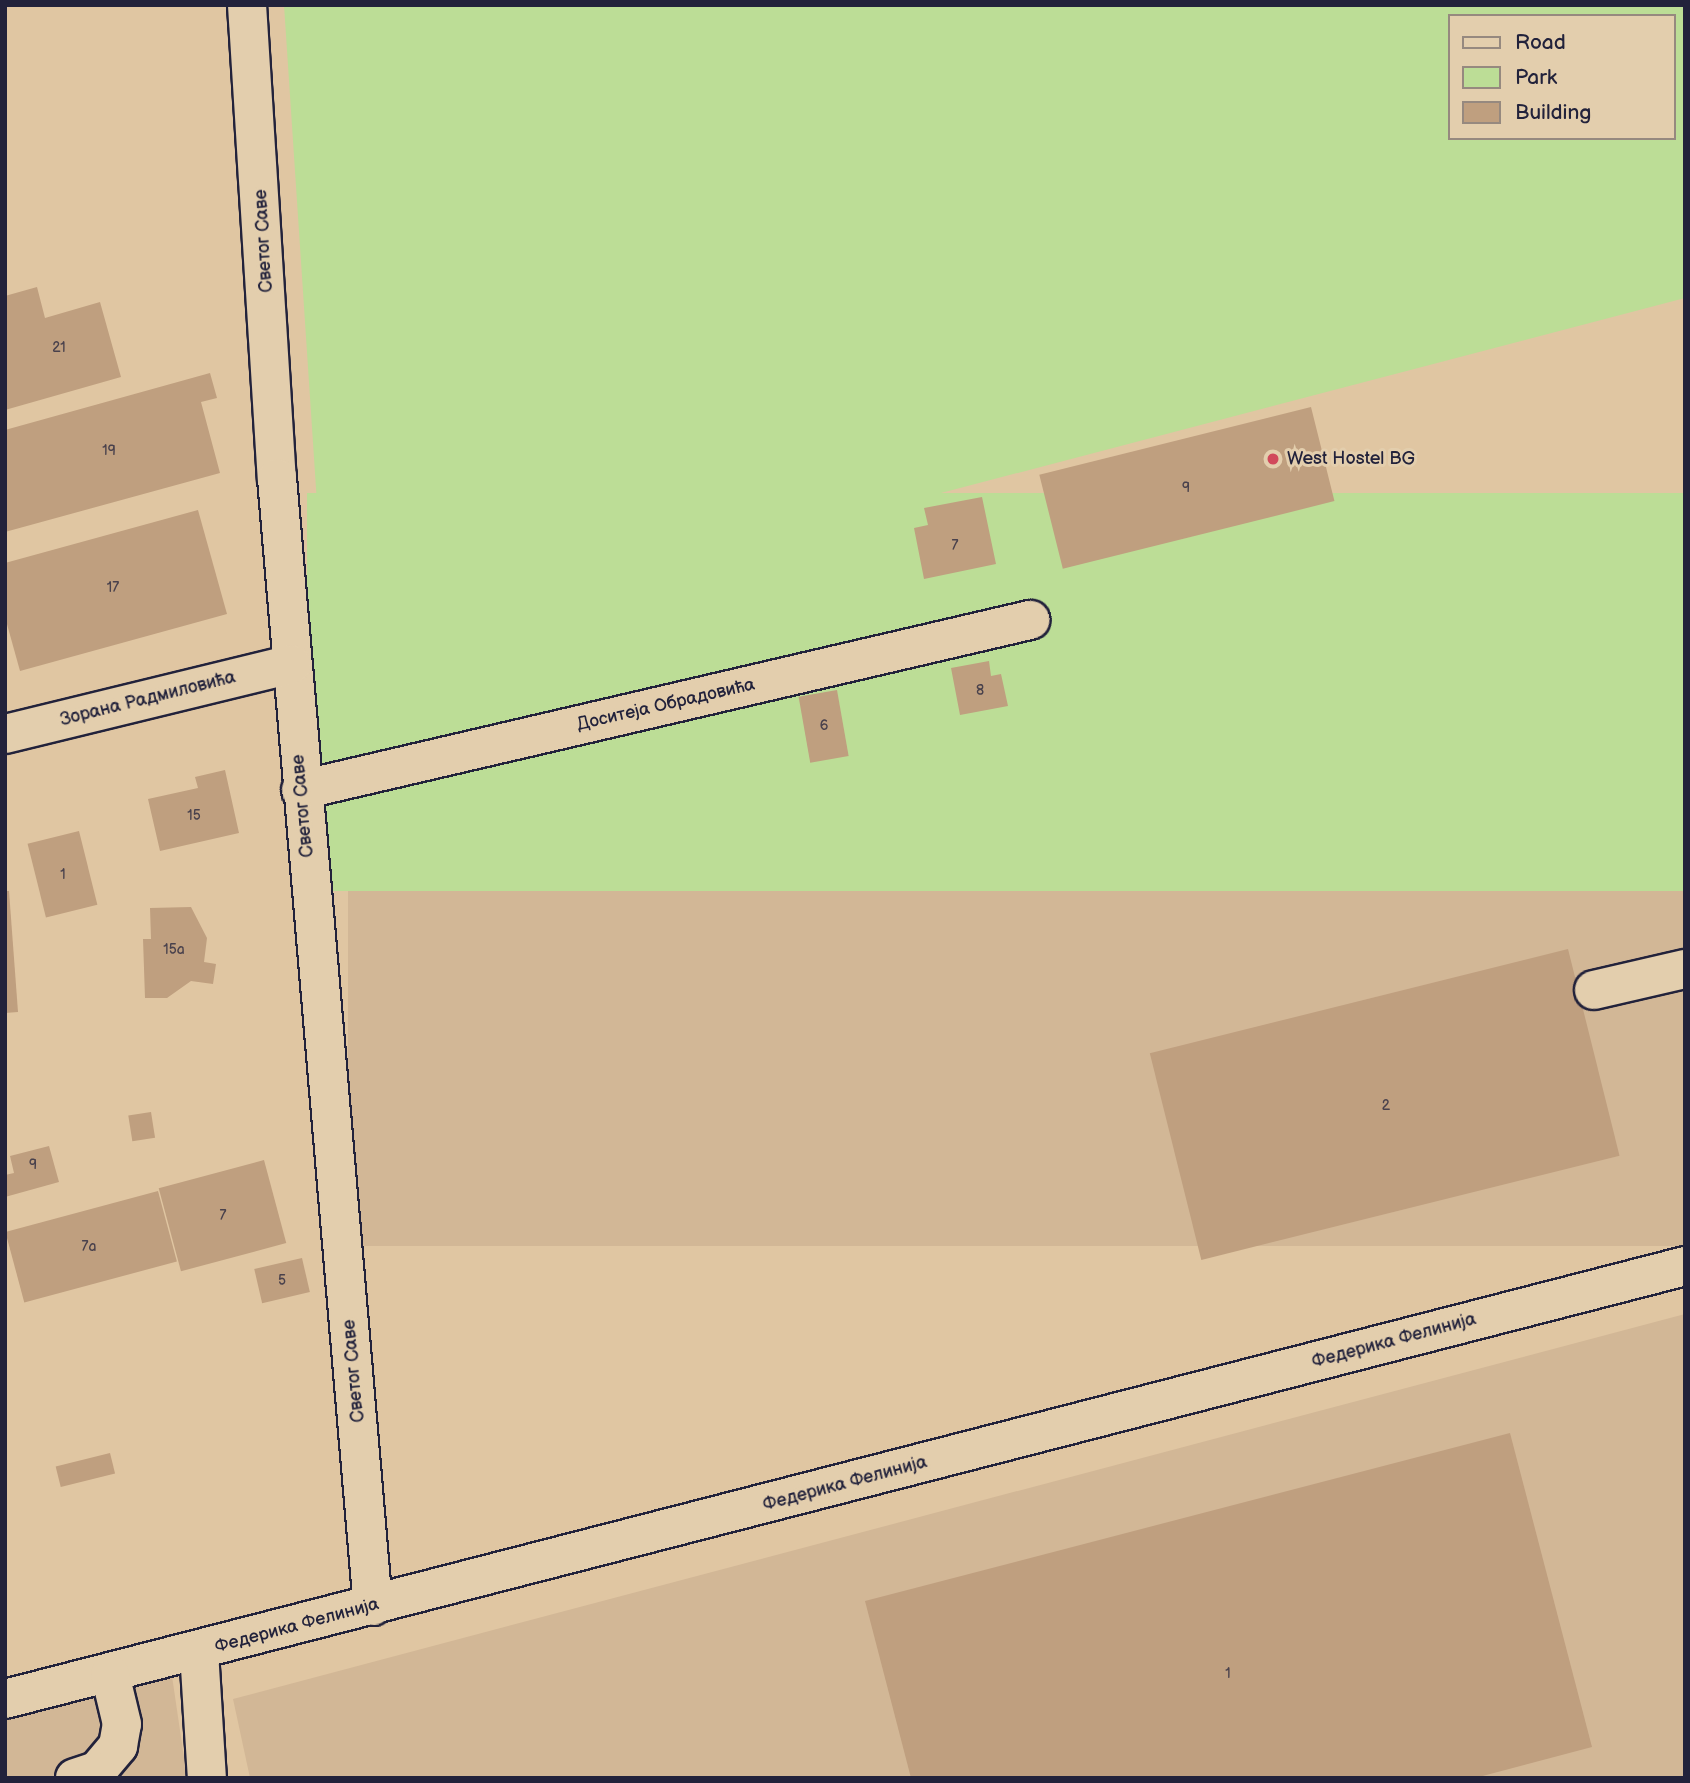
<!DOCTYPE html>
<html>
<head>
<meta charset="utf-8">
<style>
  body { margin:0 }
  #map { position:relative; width:1690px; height:1783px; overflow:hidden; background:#e0c6a2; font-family:"Balsamiq Sans",sans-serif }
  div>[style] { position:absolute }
  .built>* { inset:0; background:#d2b796; transform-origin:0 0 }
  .green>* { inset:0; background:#bcdd96; transform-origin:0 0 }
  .building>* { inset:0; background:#bf9f7f; transform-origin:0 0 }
  .roads { filter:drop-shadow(2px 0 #22223b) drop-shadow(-2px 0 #22223b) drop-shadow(0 2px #22223b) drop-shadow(0 -2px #22223b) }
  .minor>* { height:38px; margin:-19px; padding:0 19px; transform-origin:19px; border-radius:19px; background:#e3cead }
  .dots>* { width:19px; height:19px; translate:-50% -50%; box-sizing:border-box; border:4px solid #e3cead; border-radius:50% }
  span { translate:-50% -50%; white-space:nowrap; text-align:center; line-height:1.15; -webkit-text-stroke:6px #e3cead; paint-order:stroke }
  .number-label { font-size:14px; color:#49414c }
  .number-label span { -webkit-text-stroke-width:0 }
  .street-label { font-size:18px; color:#22223b }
  .poi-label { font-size:18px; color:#22223b }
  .left { translate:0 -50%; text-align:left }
  .frame { position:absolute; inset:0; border:7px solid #22223b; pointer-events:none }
  .legend { position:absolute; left:1448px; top:14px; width:228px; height:126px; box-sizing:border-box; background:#e3cead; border:2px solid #96897f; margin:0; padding:9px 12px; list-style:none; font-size:21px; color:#22223b }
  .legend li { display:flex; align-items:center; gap:14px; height:35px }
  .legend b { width:35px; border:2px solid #96897f }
</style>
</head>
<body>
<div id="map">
  <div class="built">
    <div style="left:1685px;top:891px;width:355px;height:1337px;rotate:90deg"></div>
    <div style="clip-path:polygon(1685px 1314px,1685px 1778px,250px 1778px,233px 1699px)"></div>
    <div style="clip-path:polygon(172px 1676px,187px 1778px,5px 1778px,5px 1719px)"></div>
  </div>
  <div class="green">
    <div style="clip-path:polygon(evenodd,284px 5px,1685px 5px,1685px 298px,327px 654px,284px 5px,1450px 16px,1674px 16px,1674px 138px,1450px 138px,1450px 16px)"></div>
    <div style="left:1685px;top:493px;width:398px;height:1378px;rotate:90deg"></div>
  </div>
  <div class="building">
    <div style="clip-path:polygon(37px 287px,45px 318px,100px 302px,121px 377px,5px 410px,5px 296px)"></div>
    <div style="clip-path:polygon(210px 373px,217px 398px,201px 402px,220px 473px,5px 532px,5px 430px)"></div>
    <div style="left:1311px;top:407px;width:97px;height:280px;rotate:76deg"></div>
    <div style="clip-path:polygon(982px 497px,996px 564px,924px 579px,914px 528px,928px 525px,924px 508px)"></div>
    <div style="clip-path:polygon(198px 510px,227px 614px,20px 671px,5px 617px,5px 563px)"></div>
    <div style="clip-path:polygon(989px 661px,991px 676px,1001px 674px,1008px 706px,960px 715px,951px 668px)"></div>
    <div style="left:837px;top:690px;width:67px;height:39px;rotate:80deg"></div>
    <div style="clip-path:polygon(225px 770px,239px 833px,160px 851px,148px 799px,198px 788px,195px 777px)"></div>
    <div style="left:79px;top:831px;width:76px;height:53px;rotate:76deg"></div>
    <div style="clip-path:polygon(5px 891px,9px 891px,18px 1012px,5px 1013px)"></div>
    <div style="clip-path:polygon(191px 907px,207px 938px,204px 962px,216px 964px,213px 984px,191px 981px,167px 998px,145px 998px,143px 939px,151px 939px,150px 908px)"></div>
    <div style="left:1568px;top:949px;width:213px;height:431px;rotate:76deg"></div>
    <div style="left:151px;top:1112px;width:26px;height:23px;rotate:81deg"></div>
    <div style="clip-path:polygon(49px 1146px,59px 1182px,5px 1197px,5px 1175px,14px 1173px,10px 1156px)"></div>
    <div style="left:264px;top:1160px;width:86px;height:109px;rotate:75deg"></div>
    <div style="left:158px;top:1191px;width:73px;height:158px;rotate:75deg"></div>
    <div style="left:302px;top:1258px;width:35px;height:49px;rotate:77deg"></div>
    <div style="clip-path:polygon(1510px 1433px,1592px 1747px,1475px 1778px,911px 1778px,865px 1601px)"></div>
    <div style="left:110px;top:1453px;width:21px;height:56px;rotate:76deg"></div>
  </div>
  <div class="roads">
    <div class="minor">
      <div style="left:247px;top:5px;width:474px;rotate:86.4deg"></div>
      <div style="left:277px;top:478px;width:1132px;rotate:85.14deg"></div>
      <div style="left:5px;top:734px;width:295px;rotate:-13.7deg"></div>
      <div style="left:301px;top:790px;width:749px;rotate:-13.13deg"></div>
      <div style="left:1594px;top:990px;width:93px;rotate:-13deg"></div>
      <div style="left:199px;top:1652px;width:126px;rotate:86.4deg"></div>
      <div style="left:5px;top:1699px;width:1735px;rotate:-14.45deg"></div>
      <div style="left:75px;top:1778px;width:23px;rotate:-18deg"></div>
      <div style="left:97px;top:1771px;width:33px;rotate:-50deg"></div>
      <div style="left:118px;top:1746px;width:22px;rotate:-80deg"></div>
      <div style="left:122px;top:1724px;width:51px;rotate:-103.5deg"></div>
    </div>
  </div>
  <div class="dots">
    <div style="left:1273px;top:459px;background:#d1495b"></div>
  </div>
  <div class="number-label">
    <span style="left:59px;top:348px">21</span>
    <span style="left:109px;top:451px">19</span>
    <span style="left:1186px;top:488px">9</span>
    <span style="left:955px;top:546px">7</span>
    <span style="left:113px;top:588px">17</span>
    <span style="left:980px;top:691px">8</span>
    <span style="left:824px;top:726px">6</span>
    <span style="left:194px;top:816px">15</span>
    <span style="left:63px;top:875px">1</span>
    <span style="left:174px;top:950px">15a</span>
    <span style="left:1386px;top:1106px">2</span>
    <span style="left:33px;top:1165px">9</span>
    <span style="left:223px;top:1216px">7</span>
    <span style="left:89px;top:1247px">7a</span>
    <span style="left:282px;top:1281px">5</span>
    <span style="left:1228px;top:1674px">1</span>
  </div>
  <div class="street-label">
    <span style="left:264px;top:241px;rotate:-93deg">Светог Саве</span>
    <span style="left:148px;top:699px;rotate:-14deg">Зорана Радмиловића</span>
    <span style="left:666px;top:705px;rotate:-13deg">Доситеја Обрадовића</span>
    <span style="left:303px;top:806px;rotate:-95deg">Светог Саве</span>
    <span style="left:1394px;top:1341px;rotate:-15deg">Федерика Фелинија</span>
    <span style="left:354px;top:1371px;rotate:-95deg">Светог Саве</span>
    <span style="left:845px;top:1484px;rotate:-15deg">Федерика Фелинија</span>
    <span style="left:297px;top:1626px;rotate:-15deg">Федерика Фелинија</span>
  </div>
  <div class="poi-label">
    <span class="left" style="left:1287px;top:459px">West Hostel BG</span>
  </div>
  <div class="frame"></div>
  <ul class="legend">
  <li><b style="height:9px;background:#e3cead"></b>Road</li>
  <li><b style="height:19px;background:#bcdd96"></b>Park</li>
  <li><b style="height:19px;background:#bf9f7f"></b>Building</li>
  </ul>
</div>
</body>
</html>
